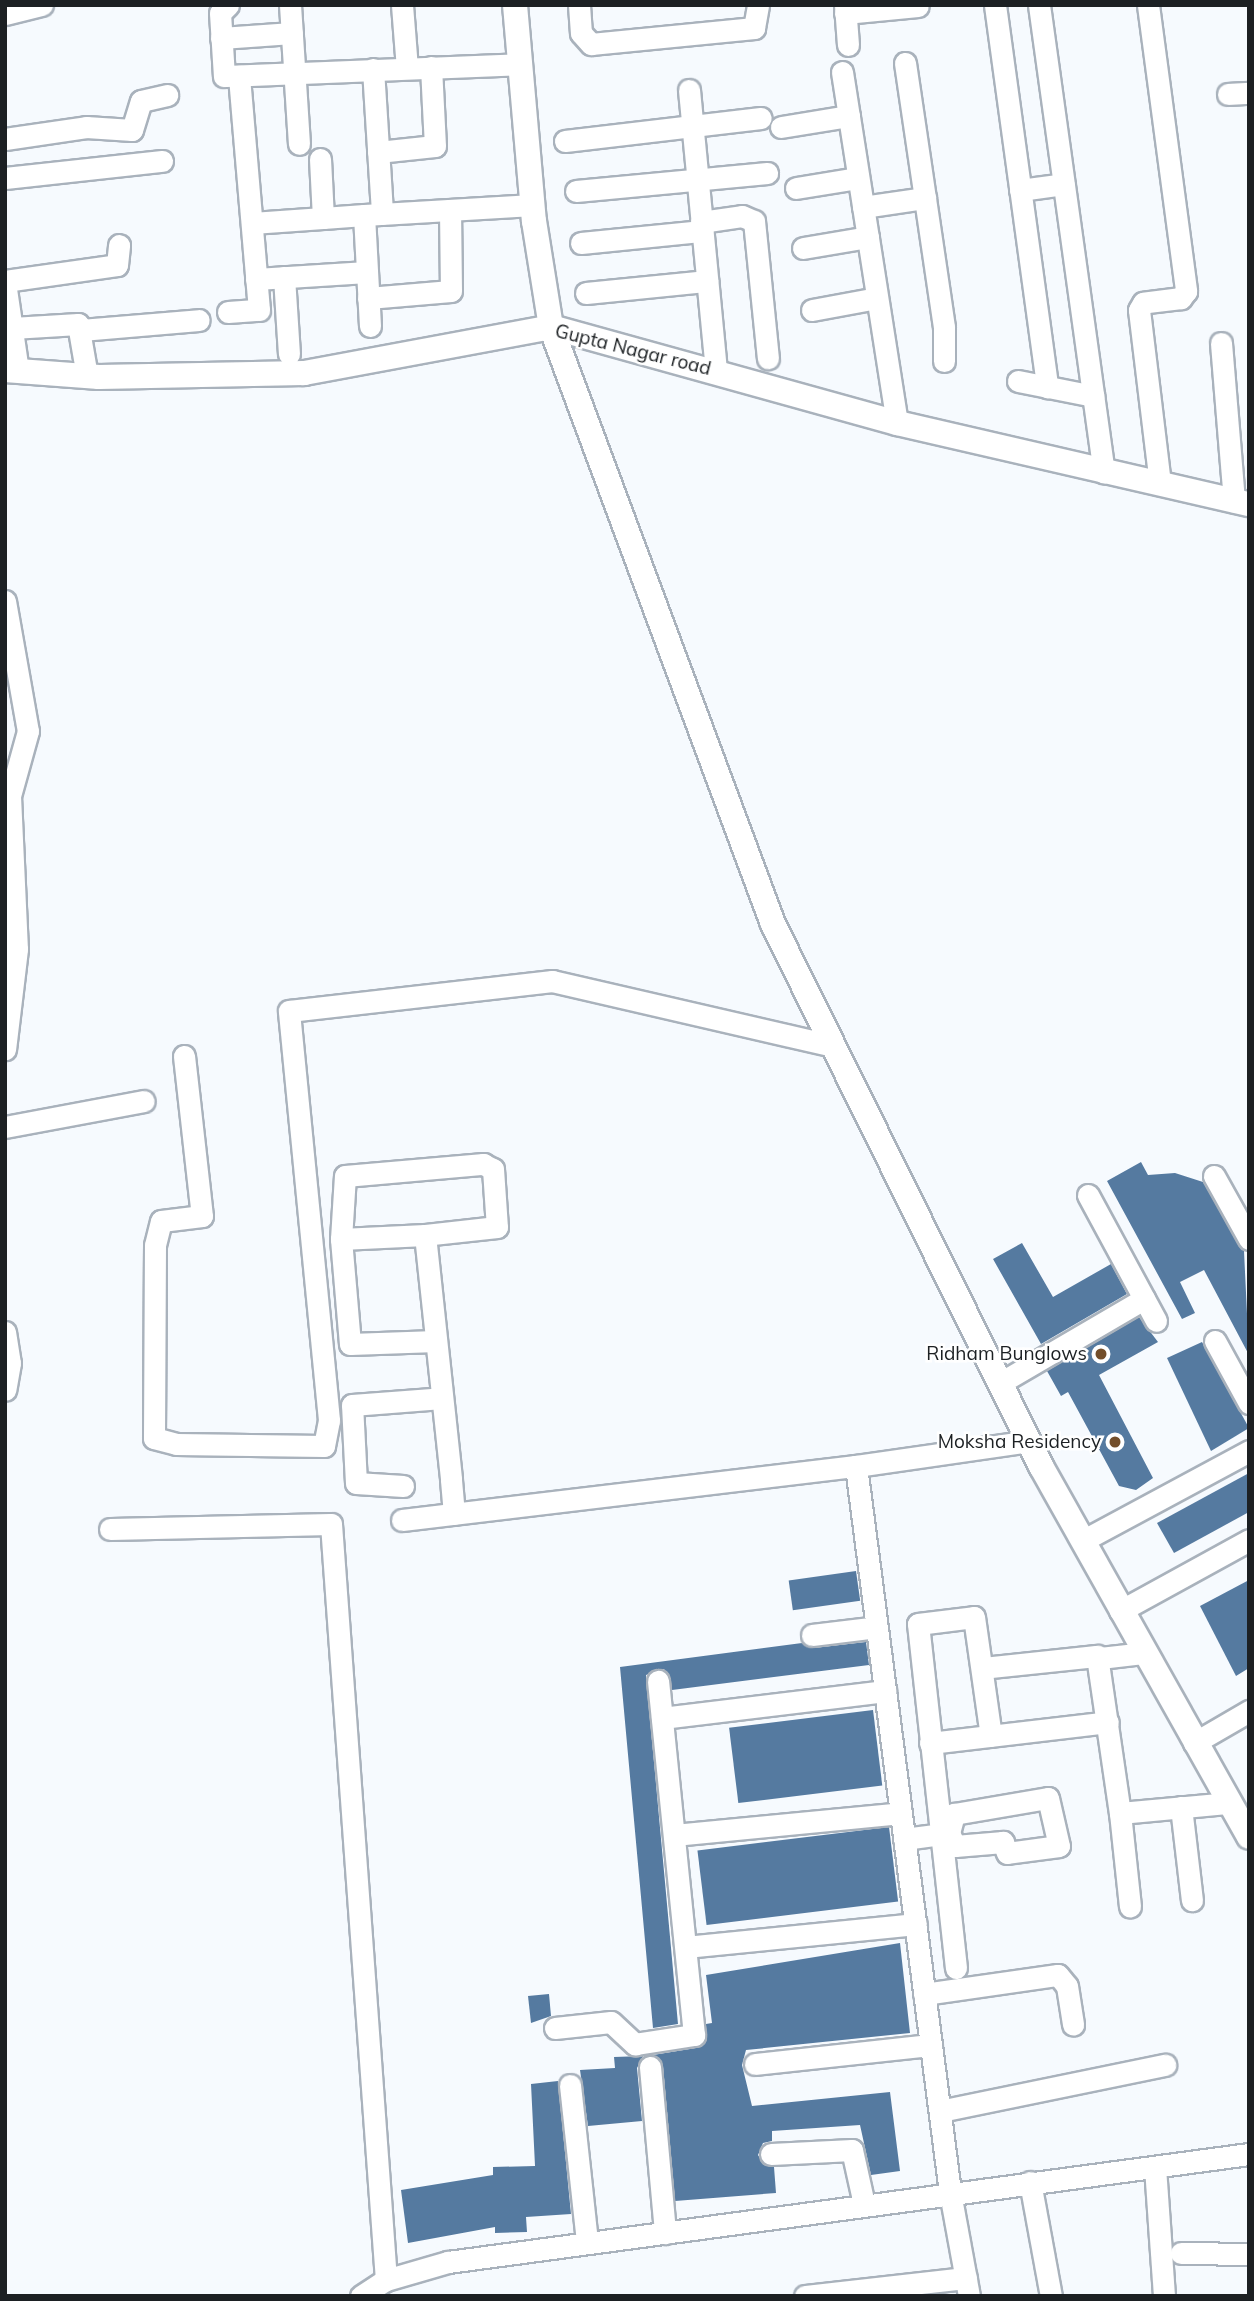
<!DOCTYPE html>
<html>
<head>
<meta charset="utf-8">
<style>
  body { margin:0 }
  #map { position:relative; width:1254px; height:2301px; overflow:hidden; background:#f6fafe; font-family:Mulish,sans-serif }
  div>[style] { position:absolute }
  .building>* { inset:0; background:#557aa0; transform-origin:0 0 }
  .roads { filter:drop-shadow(2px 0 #a9b2bc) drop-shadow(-2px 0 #a9b2bc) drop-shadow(0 2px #a9b2bc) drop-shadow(0 -2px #a9b2bc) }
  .minor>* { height:21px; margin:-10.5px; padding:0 10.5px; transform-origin:10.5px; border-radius:10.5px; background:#fff }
  .tertiary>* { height:24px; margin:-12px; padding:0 12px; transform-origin:12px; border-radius:12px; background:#fff }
  .dots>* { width:19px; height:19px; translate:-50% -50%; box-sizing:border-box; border:4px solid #fff; border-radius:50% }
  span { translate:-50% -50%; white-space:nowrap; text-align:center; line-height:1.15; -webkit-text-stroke:5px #fff; paint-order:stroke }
  .street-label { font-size:19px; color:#1c2023 }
  .poi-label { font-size:19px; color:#1c2023 }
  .right { translate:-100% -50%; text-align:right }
  .frame { position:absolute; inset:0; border:7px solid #1c2023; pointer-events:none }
</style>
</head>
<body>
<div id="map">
  <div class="building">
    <div style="clip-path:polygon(1141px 1162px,1148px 1175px,1175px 1173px,1203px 1182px,1244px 1251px,1249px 1355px,1204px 1270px,1180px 1282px,1195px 1313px,1182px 1319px,1107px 1181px)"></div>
    <div style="clip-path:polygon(1022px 1243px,1053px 1297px,1111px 1264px,1127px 1294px,1041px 1344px,993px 1259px)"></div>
    <div style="clip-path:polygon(1139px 1317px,1158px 1342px,1099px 1375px,1153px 1478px,1136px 1490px,1119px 1486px,1068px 1392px,1061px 1396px,1047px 1371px)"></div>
    <div style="clip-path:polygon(1202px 1342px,1249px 1428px,1211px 1451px,1167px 1358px)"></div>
    <div style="clip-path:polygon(1249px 1473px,1249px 1512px,1174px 1553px,1157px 1523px)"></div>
    <div style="left:856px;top:1571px;width:30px;height:68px;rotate:82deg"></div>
    <div style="clip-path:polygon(1249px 1580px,1249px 1668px,1236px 1676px,1200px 1606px)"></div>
    <div style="clip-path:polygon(866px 1642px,869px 1665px,672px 1690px,664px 1669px,646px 1675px,678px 2024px,653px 2028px,620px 1667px,802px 1643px,814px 1648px)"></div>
    <div style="left:873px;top:1710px;width:76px;height:145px;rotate:83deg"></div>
    <div style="left:889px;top:1827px;width:75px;height:193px;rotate:83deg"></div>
    <div style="clip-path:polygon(900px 1943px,910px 2033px,746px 2050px,742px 2065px,752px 2106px,890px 2092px,900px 2171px,871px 2175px,860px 2125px,772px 2131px,772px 2141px,763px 2143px,758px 2155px,764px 2165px,774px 2167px,776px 2193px,675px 2201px,663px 2066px,653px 2055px,696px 2048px,706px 2041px,706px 2024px,712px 2023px,706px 1975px)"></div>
    <div style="clip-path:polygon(549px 1994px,551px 2016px,531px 2023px,528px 1996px)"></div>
    <div style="clip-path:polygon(643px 2056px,637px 2068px,642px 2121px,588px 2126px,580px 2070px,615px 2068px,614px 2057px)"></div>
    <div style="clip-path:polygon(558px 2081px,571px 2214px,526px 2217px,527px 2232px,495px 2233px,495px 2227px,408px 2243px,401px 2190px,493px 2175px,493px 2167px,535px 2166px,531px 2084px)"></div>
  </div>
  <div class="roads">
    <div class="minor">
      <div style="left:228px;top:5px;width:11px;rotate:135deg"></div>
      <div style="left:220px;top:13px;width:63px;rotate:86.4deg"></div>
      <div style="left:224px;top:76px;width:297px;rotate:-2.3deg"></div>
      <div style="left:290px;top:5px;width:139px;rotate:86.3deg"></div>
      <div style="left:402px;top:5px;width:63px;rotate:85.5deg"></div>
      <div style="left:579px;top:5px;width:28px;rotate:86deg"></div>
      <div style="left:581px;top:33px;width:15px;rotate:48deg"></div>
      <div style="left:591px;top:44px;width:164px;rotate:-5.6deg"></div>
      <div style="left:754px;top:28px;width:23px;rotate:-80deg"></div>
      <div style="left:845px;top:5px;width:40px;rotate:85.7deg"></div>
      <div style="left:995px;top:5px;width:386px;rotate:82.2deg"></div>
      <div style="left:1039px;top:5px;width:472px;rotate:82.1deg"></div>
      <div style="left:1148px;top:5px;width:289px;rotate:82.4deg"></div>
      <div style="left:1186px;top:291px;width:9px;rotate:126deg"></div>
      <div style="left:1181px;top:298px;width:38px;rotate:173deg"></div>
      <div style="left:1143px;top:303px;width:8px;rotate:120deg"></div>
      <div style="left:1139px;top:310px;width:175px;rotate:83.1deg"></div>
      <div style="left:845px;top:13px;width:73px;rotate:-5.5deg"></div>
      <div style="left:5px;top:14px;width:38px;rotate:-14deg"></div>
      <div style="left:221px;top:38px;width:71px;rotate:-4deg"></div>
      <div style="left:905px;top:63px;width:267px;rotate:81.6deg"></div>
      <div style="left:944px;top:327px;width:34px;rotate:90deg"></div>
      <div style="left:373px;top:69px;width:145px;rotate:86.4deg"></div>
      <div style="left:842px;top:72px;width:355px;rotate:81.1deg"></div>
      <div style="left:689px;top:90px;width:283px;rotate:84.5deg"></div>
      <div style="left:1228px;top:94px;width:21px;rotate:-3deg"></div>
      <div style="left:781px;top:127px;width:69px;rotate:-9.2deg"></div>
      <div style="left:5px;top:139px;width:82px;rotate:-8.4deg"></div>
      <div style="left:86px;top:127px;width:46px;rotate:3.7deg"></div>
      <div style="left:132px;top:130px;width:30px;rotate:-73deg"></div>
      <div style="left:141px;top:101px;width:27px;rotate:-13deg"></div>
      <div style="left:565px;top:141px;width:197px;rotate:-6.7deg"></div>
      <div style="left:378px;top:152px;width:57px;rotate:-6deg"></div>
      <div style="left:435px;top:146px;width:79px;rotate:-92.9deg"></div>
      <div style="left:320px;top:159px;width:59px;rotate:87.1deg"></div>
      <div style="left:323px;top:218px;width:41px;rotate:-4.2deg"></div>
      <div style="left:5px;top:178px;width:158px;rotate:-6.2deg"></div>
      <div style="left:796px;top:188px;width:63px;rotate:-9.2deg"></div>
      <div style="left:1020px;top:190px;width:44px;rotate:-7.8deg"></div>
      <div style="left:576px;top:191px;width:192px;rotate:-5.4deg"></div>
      <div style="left:863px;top:207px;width:63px;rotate:-8.3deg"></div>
      <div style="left:701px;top:222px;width:41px;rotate:-8.3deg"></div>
      <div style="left:742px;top:216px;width:13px;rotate:23deg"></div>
      <div style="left:754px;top:221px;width:138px;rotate:84.2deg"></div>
      <div style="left:252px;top:223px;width:71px;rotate:-4deg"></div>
      <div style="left:581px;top:243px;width:122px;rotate:-5.7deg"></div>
      <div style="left:803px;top:248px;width:66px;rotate:-9.6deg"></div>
      <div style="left:284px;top:277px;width:77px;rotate:86.3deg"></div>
      <div style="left:256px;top:279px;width:111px;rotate:-3.6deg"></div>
      <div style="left:5px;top:281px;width:113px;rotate:-8.1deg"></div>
      <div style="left:117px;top:265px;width:20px;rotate:-84deg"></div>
      <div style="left:5px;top:282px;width:90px;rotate:81.7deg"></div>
      <div style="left:586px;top:293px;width:122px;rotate:-5.7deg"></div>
      <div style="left:368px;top:298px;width:83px;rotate:-4.8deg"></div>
      <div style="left:451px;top:291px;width:81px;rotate:-90.7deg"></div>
      <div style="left:812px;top:310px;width:66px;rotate:-10.5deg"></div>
      <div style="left:228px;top:312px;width:31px;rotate:-4deg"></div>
      <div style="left:259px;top:310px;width:235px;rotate:-94.9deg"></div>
      <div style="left:370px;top:326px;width:111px;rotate:-93.1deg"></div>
      <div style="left:364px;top:215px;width:169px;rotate:-3.4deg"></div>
      <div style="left:12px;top:328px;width:66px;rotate:-3.5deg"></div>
      <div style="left:78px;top:324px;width:53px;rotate:80.2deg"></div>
      <div style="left:81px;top:330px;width:118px;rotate:-4.8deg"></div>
      <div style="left:1221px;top:343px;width:159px;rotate:85.3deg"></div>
      <div style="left:1018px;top:381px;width:77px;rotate:11.2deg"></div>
      <div style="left:5px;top:601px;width:132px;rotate:80deg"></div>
      <div style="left:28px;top:731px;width:67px;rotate:105.5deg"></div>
      <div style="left:10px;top:796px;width:153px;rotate:87.4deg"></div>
      <div style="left:17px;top:949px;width:101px;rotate:96.8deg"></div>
      <div style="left:184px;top:1056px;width:161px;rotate:83.6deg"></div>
      <div style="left:202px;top:1216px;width:41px;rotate:173deg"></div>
      <div style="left:161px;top:1221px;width:25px;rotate:104deg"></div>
      <div style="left:155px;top:1245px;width:193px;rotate:90.3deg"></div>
      <div style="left:154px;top:1438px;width:23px;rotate:15deg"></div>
      <div style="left:176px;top:1444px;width:148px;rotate:0.8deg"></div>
      <div style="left:324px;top:1446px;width:26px;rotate:-79deg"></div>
      <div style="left:329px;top:1420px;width:411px;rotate:-95.6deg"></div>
      <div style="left:289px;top:1011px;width:265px;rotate:-6.5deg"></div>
      <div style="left:552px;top:981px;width:289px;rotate:13deg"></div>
      <div style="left:5px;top:1127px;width:141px;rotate:-10.6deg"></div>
      <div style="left:1214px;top:1176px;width:72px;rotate:60.9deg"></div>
      <div style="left:1088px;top:1195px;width:143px;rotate:61.6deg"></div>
      <div style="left:341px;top:1239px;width:84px;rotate:-2.7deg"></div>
      <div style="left:5px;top:1332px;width:31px;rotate:81deg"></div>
      <div style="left:10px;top:1363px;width:27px;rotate:100deg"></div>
      <div style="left:436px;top:1341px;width:86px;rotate:178deg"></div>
      <div style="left:350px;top:1344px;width:105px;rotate:-94.9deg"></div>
      <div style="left:341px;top:1239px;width:63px;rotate:-86.4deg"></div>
      <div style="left:345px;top:1176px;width:139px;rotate:-5deg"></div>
      <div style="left:483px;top:1164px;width:11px;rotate:27deg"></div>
      <div style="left:493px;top:1169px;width:58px;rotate:86.1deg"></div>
      <div style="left:497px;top:1227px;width:72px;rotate:173.7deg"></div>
      <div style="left:425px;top:1235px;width:246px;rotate:83.9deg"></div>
      <div style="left:451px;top:1480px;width:34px;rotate:85deg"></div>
      <div style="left:1215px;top:1341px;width:71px;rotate:61.3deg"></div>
      <div style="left:1000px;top:1383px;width:167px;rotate:-30.3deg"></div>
      <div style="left:403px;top:1486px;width:47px;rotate:-176.3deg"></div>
      <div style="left:356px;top:1483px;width:78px;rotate:-92.9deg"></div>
      <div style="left:352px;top:1405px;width:90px;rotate:-4.4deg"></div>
      <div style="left:402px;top:1520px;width:457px;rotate:-6.8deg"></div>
      <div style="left:110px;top:1529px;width:221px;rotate:-1.3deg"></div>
      <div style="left:331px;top:1524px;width:758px;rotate:85.84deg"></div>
      <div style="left:1082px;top:1541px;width:190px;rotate:-28.3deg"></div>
      <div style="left:1120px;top:1611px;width:147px;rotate:-28.8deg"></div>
      <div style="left:812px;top:1635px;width:65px;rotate:-7deg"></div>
      <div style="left:1100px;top:1658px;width:43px;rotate:-6.6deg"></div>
      <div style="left:982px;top:1668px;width:116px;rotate:-6deg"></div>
      <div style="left:1097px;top:1656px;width:159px;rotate:81.7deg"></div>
      <div style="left:1120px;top:1813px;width:107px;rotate:-5.3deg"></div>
      <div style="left:662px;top:1718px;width:225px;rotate:-6.9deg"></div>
      <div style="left:930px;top:1743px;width:179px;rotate:-6.7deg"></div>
      <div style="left:1194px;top:1743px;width:64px;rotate:-30.2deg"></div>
      <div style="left:1181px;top:1807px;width:94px;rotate:83.3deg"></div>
      <div style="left:1120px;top:1813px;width:94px;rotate:83.9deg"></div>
      <div style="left:674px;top:1835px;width:228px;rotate:-5.5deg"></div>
      <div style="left:904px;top:1839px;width:45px;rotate:-7.6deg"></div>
      <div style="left:949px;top:1833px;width:20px;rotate:-75deg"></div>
      <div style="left:954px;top:1814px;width:95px;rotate:-9.7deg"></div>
      <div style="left:1048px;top:1798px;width:49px;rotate:77.1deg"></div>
      <div style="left:1059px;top:1846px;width:52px;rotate:172.3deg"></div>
      <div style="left:1007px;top:1853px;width:12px;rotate:-110deg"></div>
      <div style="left:1003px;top:1842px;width:48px;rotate:175.2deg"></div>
      <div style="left:955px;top:1846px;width:14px;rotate:-115deg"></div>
      <div style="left:686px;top:1947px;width:231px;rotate:-5.7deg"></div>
      <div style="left:956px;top:1968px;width:346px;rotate:-96.3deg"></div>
      <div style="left:918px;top:1624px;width:56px;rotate:-7.1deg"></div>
      <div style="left:974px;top:1617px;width:120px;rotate:81.9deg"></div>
      <div style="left:924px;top:1994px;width:135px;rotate:-8.1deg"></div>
      <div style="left:1058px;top:1975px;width:14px;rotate:51deg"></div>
      <div style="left:1067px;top:1986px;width:39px;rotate:81deg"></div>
      <div style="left:555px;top:2028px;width:56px;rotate:-6.1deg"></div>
      <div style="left:611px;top:2022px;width:33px;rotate:43deg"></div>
      <div style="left:635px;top:2044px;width:60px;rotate:-8.7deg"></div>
      <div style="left:694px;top:2035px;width:356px;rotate:-95.8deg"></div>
      <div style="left:755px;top:2064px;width:177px;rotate:-6.2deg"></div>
      <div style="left:650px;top:2067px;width:167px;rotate:84.8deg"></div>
      <div style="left:570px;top:2085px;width:158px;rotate:83.8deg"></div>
      <div style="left:940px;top:2111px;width:230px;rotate:-11.6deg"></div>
      <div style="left:771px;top:2154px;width:81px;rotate:-2.8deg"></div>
      <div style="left:852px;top:2150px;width:55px;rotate:77.5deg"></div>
      <div style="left:1155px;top:2167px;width:129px;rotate:86deg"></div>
      <div style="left:1030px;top:2182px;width:116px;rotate:79.6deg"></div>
      <div style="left:1181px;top:2253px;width:68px;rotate:0.8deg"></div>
      <div style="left:361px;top:2296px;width:30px;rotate:-33deg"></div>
      <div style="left:386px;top:2280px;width:65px;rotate:-16.2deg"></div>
      <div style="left:448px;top:2262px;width:808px;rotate:-7.68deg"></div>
      <div style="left:805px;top:2296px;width:162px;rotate:-6.4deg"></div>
      <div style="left:969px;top:2296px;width:106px;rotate:-100.4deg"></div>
      <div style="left:950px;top:2192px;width:732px;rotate:-97.38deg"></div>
      <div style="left:856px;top:1466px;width:175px;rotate:-8.2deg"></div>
    </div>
    <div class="tertiary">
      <div style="left:515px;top:5px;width:217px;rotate:85deg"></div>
      <div style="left:534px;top:221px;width:107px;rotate:80.9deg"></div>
      <div style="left:551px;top:327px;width:637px;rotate:69.6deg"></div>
      <div style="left:773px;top:924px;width:605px;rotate:63.69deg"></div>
      <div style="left:1041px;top:1466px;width:425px;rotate:60.7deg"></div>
      <div style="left:5px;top:370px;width:94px;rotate:4.3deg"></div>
      <div style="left:99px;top:377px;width:205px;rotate:-1.1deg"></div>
      <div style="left:304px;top:373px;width:251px;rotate:-10.5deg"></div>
      <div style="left:551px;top:327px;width:359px;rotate:15.5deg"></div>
      <div style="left:897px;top:423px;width:361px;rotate:13deg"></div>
    </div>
  </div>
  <div class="dots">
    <div style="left:1101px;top:1354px;background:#734e2a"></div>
    <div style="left:1115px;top:1442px;background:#734e2a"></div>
  </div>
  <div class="street-label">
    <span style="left:633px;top:350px;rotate:14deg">Gupta Nagar road</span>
  </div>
  <div class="poi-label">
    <span class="right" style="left:1087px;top:1354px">Ridham Bunglows</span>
    <span class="right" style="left:1101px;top:1442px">Moksha Residency</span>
  </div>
  <div class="frame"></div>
</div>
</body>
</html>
